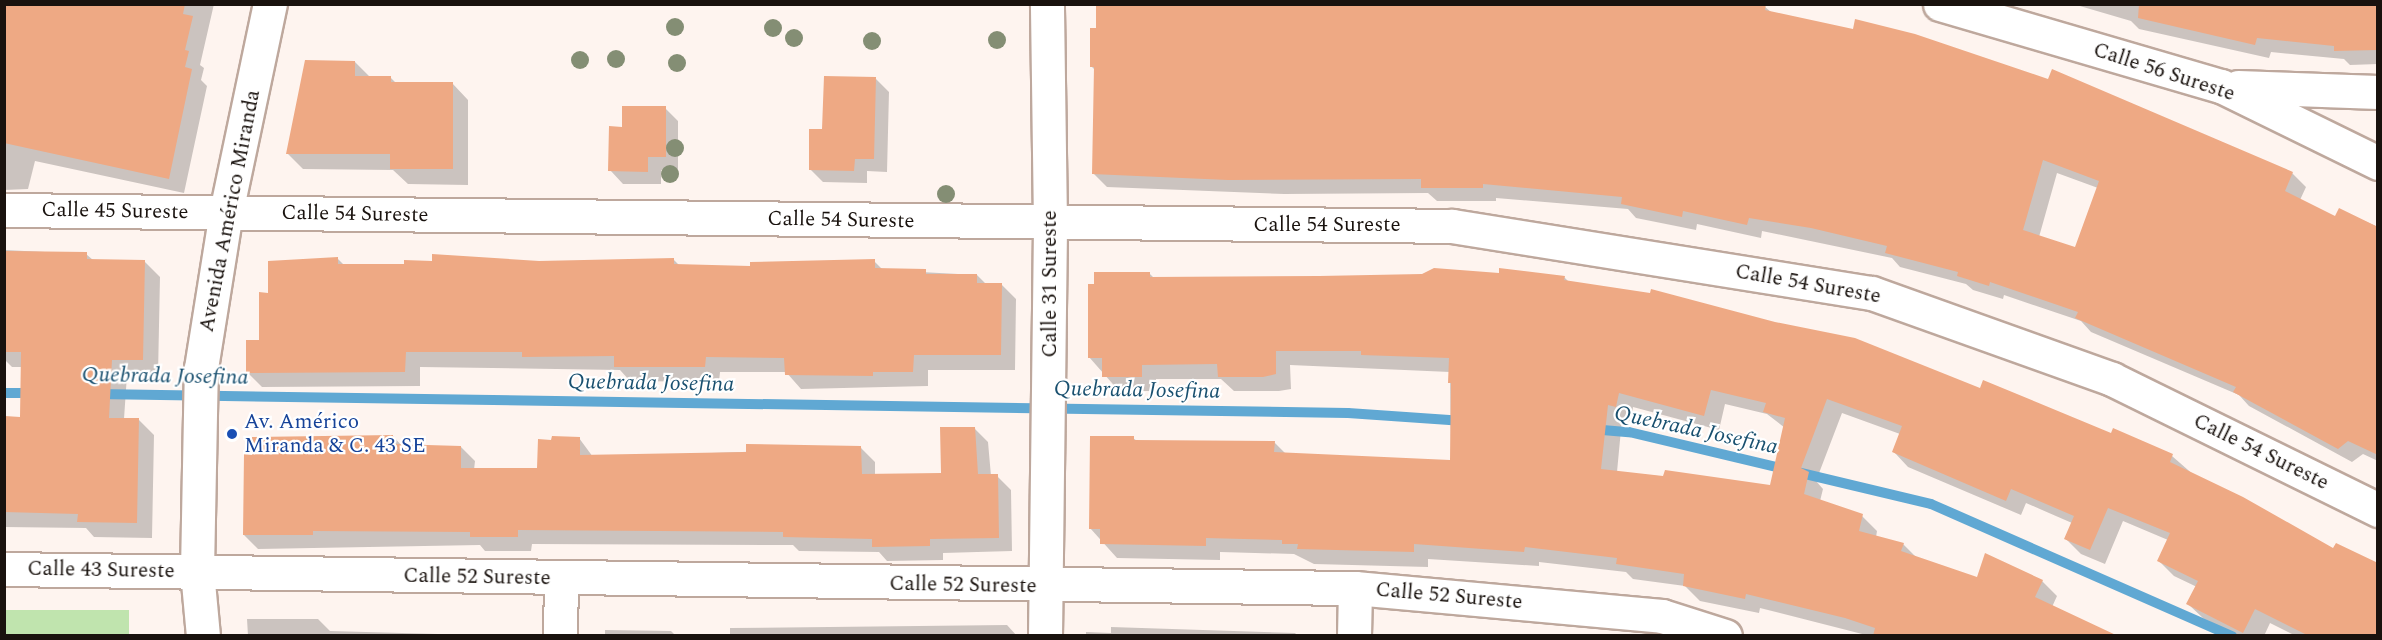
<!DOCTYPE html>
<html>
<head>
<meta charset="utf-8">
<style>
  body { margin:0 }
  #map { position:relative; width:2382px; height:640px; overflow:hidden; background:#fef4ef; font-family:Spectral,serif }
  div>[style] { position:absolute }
  .green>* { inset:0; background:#c0e4ae; transform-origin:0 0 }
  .shadow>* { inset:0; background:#0003 }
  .stream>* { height:10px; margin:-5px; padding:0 5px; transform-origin:5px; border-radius:5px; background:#60a8d3 }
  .building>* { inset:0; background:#eea984 }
  .roads { filter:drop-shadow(2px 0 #bea89d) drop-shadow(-2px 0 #bea89d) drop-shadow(0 2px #bea89d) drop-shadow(0 -2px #bea89d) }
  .minor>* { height:33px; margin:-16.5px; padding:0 16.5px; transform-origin:16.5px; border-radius:16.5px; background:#fff }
  .trees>* { width:18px; height:18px; margin:-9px; border-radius:50%; background:#848e74 }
  .dots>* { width:16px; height:16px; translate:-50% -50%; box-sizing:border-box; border:3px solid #fff; border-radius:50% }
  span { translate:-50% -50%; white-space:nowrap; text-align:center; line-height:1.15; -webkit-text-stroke:4.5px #fff; paint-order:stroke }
  .street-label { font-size:21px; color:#19120e }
  .transit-label { font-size:21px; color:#164399 }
  .left { translate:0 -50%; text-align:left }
  .water-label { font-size:22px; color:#19506f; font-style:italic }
  .frame { position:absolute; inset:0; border:6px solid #19120e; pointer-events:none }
</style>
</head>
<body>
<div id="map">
  <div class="green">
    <div style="left:5px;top:610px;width:124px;height:25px"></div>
  </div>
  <div class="shadow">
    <div style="clip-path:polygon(4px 4px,214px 4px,200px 65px,204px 68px,201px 80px,207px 86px,184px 193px,35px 161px,28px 189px,4px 190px)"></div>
    <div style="clip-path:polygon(2073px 4px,2378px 4px,2378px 64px,2350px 65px,2344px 59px,2271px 52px,2269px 58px,2139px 29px,2131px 21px)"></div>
    <div style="clip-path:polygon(evenodd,1765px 7px,1771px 12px,2049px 81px,2053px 71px,2292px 173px,2306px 187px,2300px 200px,2336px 218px,2340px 210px,2378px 227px,2378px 461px,2363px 454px,2352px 462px,2249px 406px,2239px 395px,2091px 332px,2081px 321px,2004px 295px,2003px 299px,1973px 290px,1966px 284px,1900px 267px,1892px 258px,1762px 231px,1761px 238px,1697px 224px,1696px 230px,1636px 218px,1628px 209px,1496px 198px,1496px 201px,1437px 201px,1428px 193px,1284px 194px,1107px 187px,1093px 173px,1095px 70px,1091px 66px,1765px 7px,2057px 173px,2098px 188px,2076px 249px,2039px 237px,2057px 173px)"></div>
    <div style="clip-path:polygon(355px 62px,370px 77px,390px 77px,396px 83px,452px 83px,468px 100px,468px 185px,408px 184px,393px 170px,303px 169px,287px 153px)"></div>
    <div style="clip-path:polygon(876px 79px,889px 92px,887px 172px,867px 171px,867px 183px,823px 182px,810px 169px,824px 130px)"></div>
    <div style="clip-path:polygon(665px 108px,678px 121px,678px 170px,661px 170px,661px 184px,623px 184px,610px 170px,624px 128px)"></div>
    <div style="clip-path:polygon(4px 250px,86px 254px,93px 260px,144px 261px,160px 277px,158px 375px,127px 375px,124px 419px,139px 420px,154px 435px,152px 538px,94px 537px,86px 528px,4px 527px,4px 429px,22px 418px,23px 367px,12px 367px,4px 359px)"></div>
    <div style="clip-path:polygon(434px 255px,539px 263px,673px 259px,680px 266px,751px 268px,874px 261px,883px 270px,977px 275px,986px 284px,1001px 284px,1016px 299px,1015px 370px,928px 370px,928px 386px,801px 389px,786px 372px,720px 372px,719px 382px,630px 381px,620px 370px,420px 367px,420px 386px,262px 387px,247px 372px,261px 342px,269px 294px,337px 258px,345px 266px,405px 265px,434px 262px)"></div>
    <div style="clip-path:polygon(evenodd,1149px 273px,1154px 278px,1564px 277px,1569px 282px,1981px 390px,2172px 456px,2378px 636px,2296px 636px,2270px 623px,2264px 636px,2237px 636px,2203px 618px,2188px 604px,2197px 587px,2174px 576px,2159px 561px,2168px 540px,2123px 521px,2105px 564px,2081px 554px,2066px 539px,2072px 523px,2026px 503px,2021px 515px,1908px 467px,1894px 452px,1900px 434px,1842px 413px,1816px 481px,1823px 489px,1820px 501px,1862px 516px,1877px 531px,1876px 537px,1903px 544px,1917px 558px,1978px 579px,2042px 581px,2057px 596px,2052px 607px,2100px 636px,1870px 636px,1760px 608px,1759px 613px,1700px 601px,1685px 586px,1633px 579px,1626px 572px,1539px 562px,1539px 566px,1428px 559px,1428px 567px,1314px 564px,1294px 554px,1220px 552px,1220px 560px,1117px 558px,1090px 528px,1133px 438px,1137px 441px,1274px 442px,1286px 454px,1451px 461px,1450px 372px,1290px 365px,1291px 389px,1279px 391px,1234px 391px,1221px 379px,1156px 379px,1156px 391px,1119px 391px,1089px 357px,1149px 273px,1725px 404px,1767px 414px,1785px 428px,1771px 487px,1617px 472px,1622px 419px,1631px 421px,1633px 407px,1719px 430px,1725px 404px)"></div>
    <div style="clip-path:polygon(974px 428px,988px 442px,991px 476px,997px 476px,1011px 490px,1012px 551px,943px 553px,943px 560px,887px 561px,879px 552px,799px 551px,793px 545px,532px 544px,531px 551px,485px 551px,480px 545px,258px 549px,244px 535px,393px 436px,402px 446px,461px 447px,475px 461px,474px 470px,539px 470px,579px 438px,593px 457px,861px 448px,875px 462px,875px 475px,942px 475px)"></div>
    <div style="clip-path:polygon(247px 619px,318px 619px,330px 631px,513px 636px,248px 636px)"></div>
    <div style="clip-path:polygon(1007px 625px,1017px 636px,730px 636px,730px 628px)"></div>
    <div style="clip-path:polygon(1111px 627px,1295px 633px,1298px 636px,1086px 636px,1086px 632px,1111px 633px)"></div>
    <div style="clip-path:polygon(605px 630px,671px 631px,676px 636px,605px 636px)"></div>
  </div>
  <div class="stream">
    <div style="left:4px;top:393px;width:30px"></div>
    <div style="left:97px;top:394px;width:1251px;rotate:0.87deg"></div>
    <div style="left:1348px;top:413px;width:116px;rotate:3.9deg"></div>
    <div style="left:1591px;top:429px;width:38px;rotate:5deg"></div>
    <div style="left:1629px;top:432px;width:310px;rotate:13.4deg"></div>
    <div style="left:1931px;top:504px;width:329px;rotate:23.7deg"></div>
  </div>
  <div class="building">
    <div style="clip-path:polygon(4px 4px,185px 4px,183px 14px,193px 16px,185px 50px,189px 51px,185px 67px,192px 69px,169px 179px,4px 143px)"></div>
    <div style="clip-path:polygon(evenodd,1096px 4px,1766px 4px,1765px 10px,1853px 29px,1855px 19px,1915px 34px,2048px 79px,2052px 69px,2293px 172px,2285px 191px,2335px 216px,2339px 208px,2378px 227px,2378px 455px,2348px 441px,2338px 449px,2233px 392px,2236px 387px,2075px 318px,2078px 312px,1990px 282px,1989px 286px,1957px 276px,1958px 272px,1885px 253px,1887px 246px,1811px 228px,1749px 218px,1747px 225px,1683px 211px,1682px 217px,1621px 204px,1622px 197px,1483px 184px,1483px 188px,1421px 188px,1421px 179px,1228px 180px,1092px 174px,1094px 67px,1090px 67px,1090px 28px,1096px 28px,1096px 4px,2043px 160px,2099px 181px,2075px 247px,2023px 230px,2043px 160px)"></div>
    <div style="clip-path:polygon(2139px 4px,2378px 4px,2378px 50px,2334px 51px,2334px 46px,2257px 38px,2255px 45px,2138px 18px)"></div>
    <div style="clip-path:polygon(305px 60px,355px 61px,355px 76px,391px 76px,391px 82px,453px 82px,453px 169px,390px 169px,390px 154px,286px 154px)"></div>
    <div style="clip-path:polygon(824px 76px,876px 77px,874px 159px,855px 159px,854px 171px,809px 170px,809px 129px,822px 129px)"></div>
    <div style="clip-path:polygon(622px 106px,666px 106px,666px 157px,648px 157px,648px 172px,608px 171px,609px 126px,622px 127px)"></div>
    <div style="clip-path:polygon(4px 251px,87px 252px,87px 259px,145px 260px,143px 360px,112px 360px,109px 418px,139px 418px,137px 523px,77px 522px,78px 514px,4px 512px,5px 416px,20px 417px,21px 352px,4px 352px)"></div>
    <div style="clip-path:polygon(432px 254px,539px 261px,674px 258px,674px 264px,750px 266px,750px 262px,875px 259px,875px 268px,926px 269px,926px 274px,977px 274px,977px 283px,1002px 283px,1001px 355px,914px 355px,913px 372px,873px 372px,873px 376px,785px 375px,784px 358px,706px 357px,705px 367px,614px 367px,614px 356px,522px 357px,522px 352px,406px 352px,405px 372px,246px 373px,246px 340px,259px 340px,259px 292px,268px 293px,268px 261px,338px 257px,338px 264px,404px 264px,404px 260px,432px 261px)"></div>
    <div style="clip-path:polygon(evenodd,1434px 268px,1499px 273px,1499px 268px,1565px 276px,1564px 280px,1650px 293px,1651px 289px,1775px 322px,1855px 338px,1980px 388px,1983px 380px,2111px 433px,2113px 428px,2173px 454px,2170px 462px,2243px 497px,2333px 548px,2336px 543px,2378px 563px,2378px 636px,2309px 636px,2255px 609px,2243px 633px,2186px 604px,2198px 581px,2157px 561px,2170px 533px,2108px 508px,2090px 550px,2064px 539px,2074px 516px,2011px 489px,2006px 501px,1892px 452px,1902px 426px,1827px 399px,1801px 468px,1809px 472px,1804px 494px,1863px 514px,1859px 531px,1904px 543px,1901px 551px,1977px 577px,1985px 553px,2043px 580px,2035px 597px,2118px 636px,1873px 636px,1875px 628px,1845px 618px,1746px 594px,1745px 599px,1683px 586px,1684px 574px,1616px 564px,1617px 558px,1525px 547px,1524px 552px,1414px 544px,1414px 552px,1297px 549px,1298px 544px,1282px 544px,1282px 540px,1206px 538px,1206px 546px,1100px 544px,1100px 529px,1089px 529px,1090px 436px,1134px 436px,1134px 440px,1275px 441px,1274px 452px,1450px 460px,1451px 383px,1448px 383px,1449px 358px,1361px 355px,1361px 351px,1276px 351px,1276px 374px,1263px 377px,1218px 377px,1217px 364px,1142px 365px,1142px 377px,1102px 377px,1102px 358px,1088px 358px,1088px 284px,1094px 284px,1094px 272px,1150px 272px,1150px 277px,1319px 276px,1422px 274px,1434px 268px,1711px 390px,1766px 403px,1763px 412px,1785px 418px,1770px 485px,1665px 470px,1663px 476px,1601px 469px,1608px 405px,1616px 407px,1619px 393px,1704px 416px,1711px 390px)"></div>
    <div style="clip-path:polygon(940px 427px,975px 427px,978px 474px,998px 474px,999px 538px,930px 539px,930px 546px,872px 547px,872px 539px,783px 537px,783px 532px,518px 530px,518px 537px,470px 537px,470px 532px,313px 531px,313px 535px,243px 535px,244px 454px,252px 455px,252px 437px,393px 435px,393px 444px,461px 446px,461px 468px,537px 468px,538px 439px,551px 440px,552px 436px,580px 437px,580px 455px,746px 452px,746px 444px,861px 446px,862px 474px,941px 473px)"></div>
  </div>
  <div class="roads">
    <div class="minor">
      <div style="left:1940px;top:4px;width:293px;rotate:16.3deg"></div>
      <div style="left:2221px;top:86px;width:175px;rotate:26.1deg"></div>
      <div style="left:2238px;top:87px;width:140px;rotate:2deg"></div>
      <div style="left:4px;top:210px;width:1448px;rotate:0.63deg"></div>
      <div style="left:1452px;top:226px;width:425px;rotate:9.1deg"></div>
      <div style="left:1872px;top:293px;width:255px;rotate:19.7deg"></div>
      <div style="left:2112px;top:379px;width:297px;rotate:26.2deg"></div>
      <div style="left:4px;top:569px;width:1351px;rotate:0.81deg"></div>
      <div style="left:1355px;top:588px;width:308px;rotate:5.2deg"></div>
      <div style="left:1662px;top:616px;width:66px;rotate:17.6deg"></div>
      <div style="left:203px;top:636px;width:65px;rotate:-95.3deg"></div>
      <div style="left:197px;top:571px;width:203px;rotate:-88.9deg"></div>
      <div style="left:201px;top:368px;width:158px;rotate:-80.9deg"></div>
      <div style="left:226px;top:212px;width:213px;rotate:-78.1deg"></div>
      <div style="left:560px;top:636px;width:57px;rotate:-89deg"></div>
      <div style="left:1045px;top:636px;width:413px;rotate:-89.3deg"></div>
      <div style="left:1050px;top:223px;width:219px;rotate:-90.8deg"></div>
      <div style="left:1354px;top:636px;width:48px;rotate:-88.8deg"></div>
    </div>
  </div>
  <div class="trees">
    <div style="left:675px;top:27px"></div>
    <div style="left:773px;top:28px"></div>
    <div style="left:794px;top:38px"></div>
    <div style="left:997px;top:40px"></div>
    <div style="left:872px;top:41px"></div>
    <div style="left:616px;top:59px"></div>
    <div style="left:580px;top:60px"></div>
    <div style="left:677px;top:63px"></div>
    <div style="left:675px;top:148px"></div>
    <div style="left:670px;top:174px"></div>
    <div style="left:946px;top:194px"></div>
  </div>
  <div class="dots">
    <div style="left:232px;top:434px;background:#1a4fb4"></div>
  </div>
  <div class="street-label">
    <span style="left:2164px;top:72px;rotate:18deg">Calle 56 Sureste</span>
    <span style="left:115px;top:211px;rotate:1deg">Calle 45 Sureste</span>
    <span style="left:230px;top:211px;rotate:-79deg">Avenida Américo Miranda</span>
    <span style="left:355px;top:214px;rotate:1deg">Calle 54 Sureste</span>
    <span style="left:841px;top:220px;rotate:1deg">Calle 54 Sureste</span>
    <span style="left:1327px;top:225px">Calle 54 Sureste</span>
    <span style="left:1050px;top:284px;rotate:-90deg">Calle 31 Sureste</span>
    <span style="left:1808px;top:284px;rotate:10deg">Calle 54 Sureste</span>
    <span style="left:2261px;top:452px;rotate:26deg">Calle 54 Sureste</span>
    <span style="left:101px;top:570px;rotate:1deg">Calle 43 Sureste</span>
    <span style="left:477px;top:577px;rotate:1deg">Calle 52 Sureste</span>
    <span style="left:963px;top:585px;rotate:1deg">Calle 52 Sureste</span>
    <span style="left:1449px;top:596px;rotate:5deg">Calle 52 Sureste</span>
  </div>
  <div class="transit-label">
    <span class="left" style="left:244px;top:434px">Av. Américo<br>Miranda &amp; C. 43 SE</span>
  </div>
  <div class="water-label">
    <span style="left:165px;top:376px;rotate:1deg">Quebrada Josefina</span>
    <span style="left:651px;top:383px;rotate:1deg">Quebrada Josefina</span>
    <span style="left:1137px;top:390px;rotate:1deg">Quebrada Josefina</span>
    <span style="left:1696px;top:430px;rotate:12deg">Quebrada Josefina</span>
  </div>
  <div class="frame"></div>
</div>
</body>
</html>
